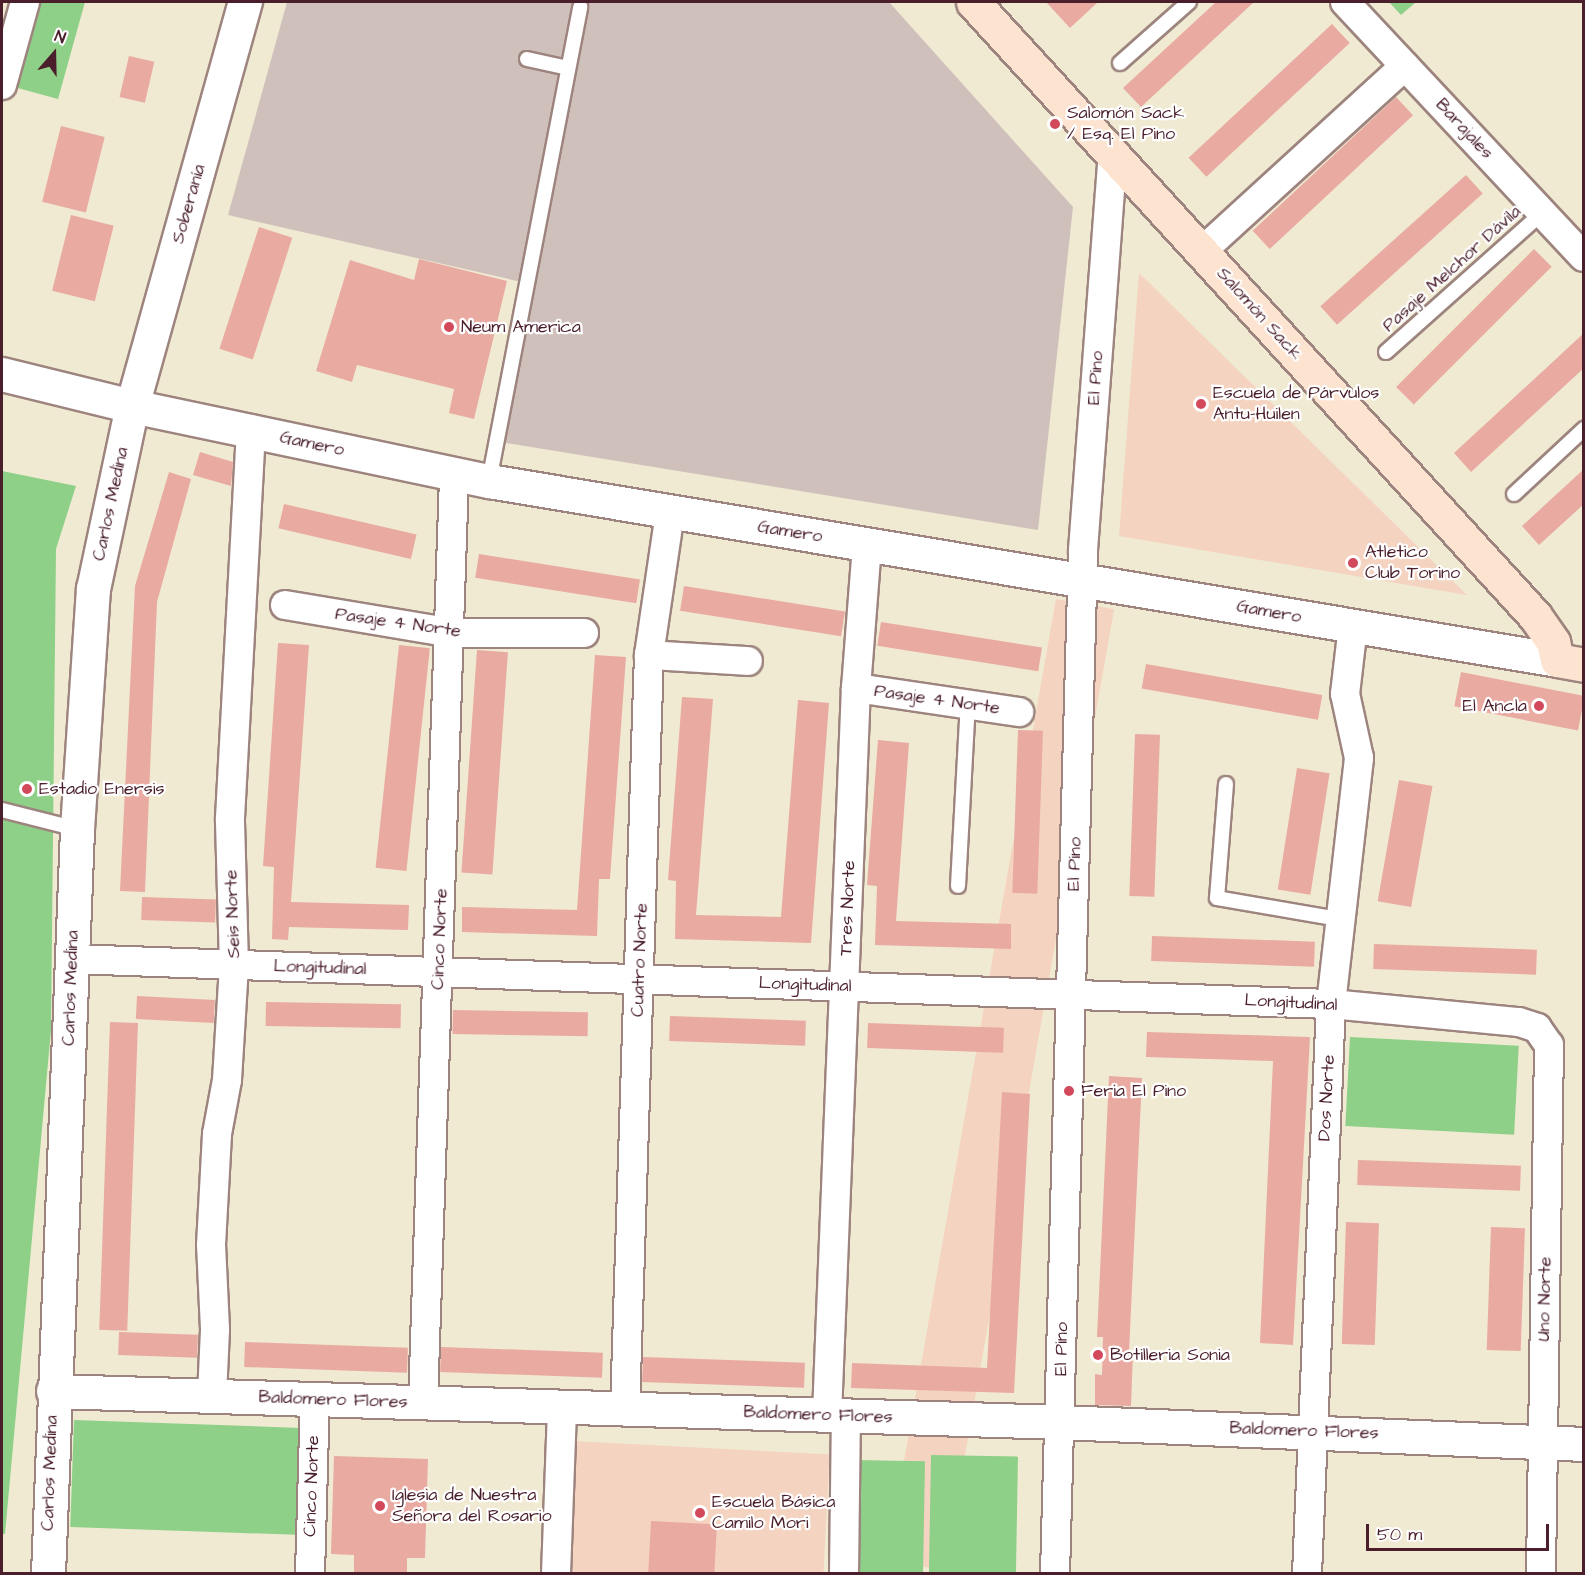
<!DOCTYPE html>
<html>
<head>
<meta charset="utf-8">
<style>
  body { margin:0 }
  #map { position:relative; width:1585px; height:1575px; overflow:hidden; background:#f0ead2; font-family:"Architects Daughter",sans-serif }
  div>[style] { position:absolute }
  .built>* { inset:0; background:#f4d3c0; transform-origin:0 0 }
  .industrial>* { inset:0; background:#d0c0bc }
  .green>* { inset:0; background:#8ed088; transform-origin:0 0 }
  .building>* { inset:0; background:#e9aaa2; transform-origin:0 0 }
  .roads { filter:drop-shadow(2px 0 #9d847e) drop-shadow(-2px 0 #9d847e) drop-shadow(0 2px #9d847e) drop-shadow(0 -2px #9d847e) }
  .service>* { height:14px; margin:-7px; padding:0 7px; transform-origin:7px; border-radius:7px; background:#fff }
  .minor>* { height:28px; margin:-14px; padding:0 14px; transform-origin:14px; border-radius:14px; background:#fff }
  .tertiary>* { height:33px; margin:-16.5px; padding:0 16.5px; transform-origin:16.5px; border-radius:16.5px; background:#fff }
  .secondary>* { height:33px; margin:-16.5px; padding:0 16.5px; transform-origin:16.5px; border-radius:16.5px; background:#fde4d0 }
  .dots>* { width:16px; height:16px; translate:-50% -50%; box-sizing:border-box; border:3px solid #fff; border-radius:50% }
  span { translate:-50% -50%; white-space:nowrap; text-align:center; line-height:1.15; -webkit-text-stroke:4.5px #fff; paint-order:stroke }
  .poi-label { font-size:18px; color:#4a1f2b }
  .left { translate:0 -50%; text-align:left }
  .right { translate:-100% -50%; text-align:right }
  .street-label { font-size:18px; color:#4a1f2b }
  .frame { position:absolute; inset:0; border:3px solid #4a1f2b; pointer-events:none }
  .north { position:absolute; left:24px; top:24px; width:60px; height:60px; -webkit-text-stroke:4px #fff; paint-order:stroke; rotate:20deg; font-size:16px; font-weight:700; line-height:24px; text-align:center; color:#4a1f2b }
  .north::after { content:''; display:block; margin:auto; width:21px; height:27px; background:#4a1f2b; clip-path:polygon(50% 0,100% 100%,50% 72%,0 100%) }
  .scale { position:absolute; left:1366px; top:1524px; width:183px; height:27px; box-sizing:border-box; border:3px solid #4a1f2b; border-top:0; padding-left:8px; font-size:18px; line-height:21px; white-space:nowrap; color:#4a1f2b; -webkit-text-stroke:4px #fff; paint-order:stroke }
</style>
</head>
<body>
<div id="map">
  <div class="built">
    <div style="clip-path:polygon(1139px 273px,1467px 595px,1119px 536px)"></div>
    <div style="left:1056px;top:599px;width:59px;height:976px;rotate:10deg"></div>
    <div style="left:572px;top:1441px;width:258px;height:133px;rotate:3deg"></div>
  </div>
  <div class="industrial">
    <div style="clip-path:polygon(287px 2px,889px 2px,1073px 207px,1038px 530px,495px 441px,526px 283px,228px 215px)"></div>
  </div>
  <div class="green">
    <div style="clip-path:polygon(26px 2px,85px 2px,58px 99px,3px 84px)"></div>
    <div style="clip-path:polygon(1389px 2px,1416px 2px,1401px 15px)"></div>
    <div style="clip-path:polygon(2px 471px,76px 486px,56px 549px,51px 1030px,5px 1534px,2px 1534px)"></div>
    <div style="left:1350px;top:1037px;width:169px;height:89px;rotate:3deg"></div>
    <div style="left:74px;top:1420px;width:227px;height:107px;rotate:2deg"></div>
    <div style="left:931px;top:1455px;width:87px;height:118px;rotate:1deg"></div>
    <div style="left:854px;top:1460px;width:71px;height:114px;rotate:1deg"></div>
  </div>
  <div class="building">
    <div style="clip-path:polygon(1046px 2px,1098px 2px,1070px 28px)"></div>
    <div style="clip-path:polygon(1216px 2px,1254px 2px,1141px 107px,1123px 88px)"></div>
    <div style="left:1332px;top:24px;width:26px;height:196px;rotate:47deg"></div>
    <div style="left:129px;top:56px;width:26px;height:42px;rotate:13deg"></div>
    <div style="left:1396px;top:97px;width:25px;height:196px;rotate:47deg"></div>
    <div style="left:61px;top:126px;width:45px;height:78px;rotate:14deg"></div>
    <div style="left:1466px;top:175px;width:25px;height:196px;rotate:48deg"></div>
    <div style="left:71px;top:215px;width:44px;height:78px;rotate:14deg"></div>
    <div style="left:259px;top:227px;width:35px;height:128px;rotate:18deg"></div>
    <div style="left:1534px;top:249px;width:25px;height:195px;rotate:45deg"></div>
    <div style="clip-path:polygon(419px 259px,507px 281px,474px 419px,449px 413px,454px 389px,357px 365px,352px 382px,316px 371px,350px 260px,414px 280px)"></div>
    <div style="clip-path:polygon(1584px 333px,1584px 368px,1471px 472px,1454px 453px)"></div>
    <div style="clip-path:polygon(200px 452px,233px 462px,231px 486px,193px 475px)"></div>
    <div style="clip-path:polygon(1584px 469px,1584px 504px,1539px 545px,1522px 526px)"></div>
    <div style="clip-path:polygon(169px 472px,191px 479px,157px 602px,145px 892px,120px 891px,135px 586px)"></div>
    <div style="left:284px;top:504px;width:136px;height:25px;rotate:13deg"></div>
    <div style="left:479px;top:554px;width:163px;height:24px;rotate:9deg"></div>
    <div style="left:684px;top:586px;width:163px;height:25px;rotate:9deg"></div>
    <div style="left:881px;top:622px;width:163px;height:24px;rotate:9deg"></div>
    <div style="clip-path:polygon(278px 643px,309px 645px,291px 902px,409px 905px,408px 930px,289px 927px,288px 940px,272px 939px,274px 867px,263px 866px)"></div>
    <div style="left:399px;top:645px;width:31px;height:224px;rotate:6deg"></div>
    <div style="left:477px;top:650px;width:31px;height:223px;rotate:4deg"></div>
    <div style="clip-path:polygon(595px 655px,626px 657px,610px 879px,599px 879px,597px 936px,462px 932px,462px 907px,577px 910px)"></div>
    <div style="left:1146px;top:664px;width:179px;height:25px;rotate:10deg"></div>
    <div style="left:1461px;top:672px;width:126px;height:35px;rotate:11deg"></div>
    <div style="clip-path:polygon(682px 697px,713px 699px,696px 915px,781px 917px,798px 700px,829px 703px,811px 943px,675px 939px,676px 881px,668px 880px)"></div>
    <div style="left:1018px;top:730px;width:25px;height:163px;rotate:2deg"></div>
    <div style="left:1135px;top:734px;width:25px;height:162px;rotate:2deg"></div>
    <div style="clip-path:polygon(878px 740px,909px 743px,896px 921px,1011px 924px,1011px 949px,875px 945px,877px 886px,867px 885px)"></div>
    <div style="left:1297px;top:768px;width:33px;height:123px;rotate:9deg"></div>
    <div style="left:1399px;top:780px;width:34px;height:123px;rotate:10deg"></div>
    <div style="left:142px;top:897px;width:74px;height:23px;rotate:2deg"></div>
    <div style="left:1152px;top:936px;width:163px;height:25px;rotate:2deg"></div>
    <div style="left:1374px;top:944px;width:163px;height:25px;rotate:2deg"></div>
    <div style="left:137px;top:996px;width:78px;height:23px;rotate:3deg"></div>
    <div style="left:266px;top:1002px;width:135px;height:24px;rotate:1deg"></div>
    <div style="left:453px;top:1010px;width:135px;height:24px;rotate:1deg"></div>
    <div style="left:670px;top:1016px;width:136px;height:25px;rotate:2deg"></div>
    <div style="left:110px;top:1022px;width:28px;height:308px;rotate:2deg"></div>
    <div style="left:868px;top:1023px;width:136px;height:25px;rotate:2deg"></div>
    <div style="clip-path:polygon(1147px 1032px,1310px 1037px,1293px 1345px,1260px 1343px,1273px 1061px,1146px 1057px)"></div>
    <div style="clip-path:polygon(1109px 1076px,1142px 1078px,1129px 1352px,1133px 1352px,1131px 1406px,1095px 1405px,1095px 1374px,1102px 1375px,1103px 1337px,1097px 1337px)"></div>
    <div style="clip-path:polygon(1002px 1092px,1030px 1094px,1014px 1393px,851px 1388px,852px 1363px,987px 1368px)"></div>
    <div style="left:1358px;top:1160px;width:163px;height:25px;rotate:2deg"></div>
    <div style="left:1346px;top:1222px;width:33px;height:122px;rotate:2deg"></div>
    <div style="left:1491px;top:1227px;width:34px;height:123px;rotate:2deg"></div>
    <div style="left:119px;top:1332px;width:79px;height:23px;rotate:2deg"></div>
    <div style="left:245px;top:1342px;width:163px;height:25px;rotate:2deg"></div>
    <div style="left:441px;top:1347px;width:162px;height:25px;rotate:2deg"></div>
    <div style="left:643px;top:1357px;width:162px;height:25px;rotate:2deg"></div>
    <div style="clip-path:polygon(334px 1456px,428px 1459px,425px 1558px,407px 1558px,407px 1574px,354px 1574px,354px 1555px,331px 1554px)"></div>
    <div style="left:651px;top:1521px;width:66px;height:53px;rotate:3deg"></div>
  </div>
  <div class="roads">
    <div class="service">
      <div style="left:527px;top:59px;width:42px;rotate:12.4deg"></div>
      <div style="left:1120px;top:63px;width:92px;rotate:-41.5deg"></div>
      <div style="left:1386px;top:352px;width:209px;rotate:-41.7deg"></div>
      <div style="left:489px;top:481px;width:483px;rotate:-79.1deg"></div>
      <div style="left:1514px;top:494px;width:96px;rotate:-42.9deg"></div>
      <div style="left:1226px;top:784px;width:114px;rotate:94.5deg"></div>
      <div style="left:1217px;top:898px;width:123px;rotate:9.8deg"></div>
      <div style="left:2px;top:810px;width:77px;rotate:14.2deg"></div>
      <div style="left:958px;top:886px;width:182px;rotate:-86.9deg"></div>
    </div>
    <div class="minor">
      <div style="left:1345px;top:2px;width:349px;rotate:46.9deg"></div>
      <div style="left:2px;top:85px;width:86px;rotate:-74.5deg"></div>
      <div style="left:1201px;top:252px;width:276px;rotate:-42.4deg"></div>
      <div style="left:285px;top:605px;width:169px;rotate:9.5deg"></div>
      <div style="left:452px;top:633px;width:132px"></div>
      <div style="left:649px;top:655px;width:99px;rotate:3.5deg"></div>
      <div style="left:856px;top:688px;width:165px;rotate:8.4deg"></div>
      <div style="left:72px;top:959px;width:1260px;rotate:2.05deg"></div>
      <div style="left:1331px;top:1004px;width:189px;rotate:5.5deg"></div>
      <div style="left:1519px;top:1022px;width:19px;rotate:18deg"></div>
      <div style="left:1537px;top:1028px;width:21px;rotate:55deg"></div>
      <div style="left:1549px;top:1045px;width:529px;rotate:90.87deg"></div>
      <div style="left:212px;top:1396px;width:67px;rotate:-87.4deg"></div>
      <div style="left:215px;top:1329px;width:84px;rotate:-92.7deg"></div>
      <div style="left:211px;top:1245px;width:111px;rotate:-86.9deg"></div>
      <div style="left:217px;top:1134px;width:55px;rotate:-79.5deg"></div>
      <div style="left:227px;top:1080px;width:115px;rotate:-86.5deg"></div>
      <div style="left:234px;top:965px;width:147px;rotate:-91.6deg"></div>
      <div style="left:230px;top:818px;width:389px;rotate:-86.9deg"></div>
      <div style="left:423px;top:1402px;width:928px;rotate:-88.08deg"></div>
      <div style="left:625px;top:1409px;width:754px;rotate:-88.18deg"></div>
      <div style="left:649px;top:655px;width:144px;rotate:-81.6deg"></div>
      <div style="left:827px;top:1415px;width:728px;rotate:-87.72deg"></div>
      <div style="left:856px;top:688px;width:143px;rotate:-85.6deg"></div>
      <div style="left:310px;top:1574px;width:175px;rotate:-88.4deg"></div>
      <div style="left:556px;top:1574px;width:167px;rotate:-87.9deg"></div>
      <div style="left:844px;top:1574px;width:158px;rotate:-89.3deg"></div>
      <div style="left:1055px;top:1574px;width:1024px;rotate:-88.43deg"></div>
      <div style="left:1083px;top:550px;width:396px;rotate:-85.7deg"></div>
      <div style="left:1307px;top:1574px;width:571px;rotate:-87.59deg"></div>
      <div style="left:1331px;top:1004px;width:248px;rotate:-83.5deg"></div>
      <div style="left:1359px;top:758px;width:66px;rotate:-102.3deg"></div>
      <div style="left:1345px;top:694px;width:68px;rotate:-83.3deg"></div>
    </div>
    <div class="tertiary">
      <div style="left:2px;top:374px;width:134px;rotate:13.8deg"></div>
      <div style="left:132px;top:406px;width:365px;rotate:11.9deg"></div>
      <div style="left:489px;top:481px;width:1083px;rotate:9.51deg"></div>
      <div style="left:53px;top:1391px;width:1007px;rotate:1.76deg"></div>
      <div style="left:1060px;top:1422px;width:524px;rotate:2.4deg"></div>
      <div style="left:48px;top:1574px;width:746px;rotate:-87.77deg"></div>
      <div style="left:77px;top:829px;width:241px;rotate:-86.2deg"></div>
      <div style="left:93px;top:589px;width:187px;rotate:-78deg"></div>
      <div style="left:132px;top:406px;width:420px;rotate:-74.4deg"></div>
    </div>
    <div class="secondary">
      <div style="left:973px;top:2px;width:832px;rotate:47.53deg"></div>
      <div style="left:1535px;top:616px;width:32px;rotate:55deg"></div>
      <div style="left:1553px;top:642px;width:18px;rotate:77deg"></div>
      <div style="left:1557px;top:660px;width:27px;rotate:10deg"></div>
    </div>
  </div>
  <div class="dots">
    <div style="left:1055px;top:124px;background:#d1495b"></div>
    <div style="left:449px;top:327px;background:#d1495b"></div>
    <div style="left:1201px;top:404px;background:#d1495b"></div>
    <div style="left:1353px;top:563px;background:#d1495b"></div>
    <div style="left:1539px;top:706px;background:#d1495b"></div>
    <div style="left:27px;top:789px;background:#d1495b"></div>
    <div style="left:1069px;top:1091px;background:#d1495b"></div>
    <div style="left:1098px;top:1355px;background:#d1495b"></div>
    <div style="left:380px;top:1506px;background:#d1495b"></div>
    <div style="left:700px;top:1513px;background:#d1495b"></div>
  </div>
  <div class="poi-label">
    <span class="left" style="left:1067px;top:124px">Salomón Sack<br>/ Esq. El Pino</span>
    <span class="left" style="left:461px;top:327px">Neum America</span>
    <span class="left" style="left:1213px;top:404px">Escuela de Párvulos<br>Antu-Huilen</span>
    <span class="left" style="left:1365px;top:563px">Atletico<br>Club Torino</span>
    <span class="right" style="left:1527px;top:706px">El Ancla</span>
    <span class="left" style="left:39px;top:789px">Estadio Enersis</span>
    <span class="left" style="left:1081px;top:1091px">Feria El Pino</span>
    <span class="left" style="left:1110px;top:1355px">Botilleria Sonia</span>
    <span class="left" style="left:392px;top:1506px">Iglesia de Nuestra<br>Señora del Rosario</span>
    <span class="left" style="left:712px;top:1513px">Escuela Básica<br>Camilo Mori</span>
  </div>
  <div class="street-label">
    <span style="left:1464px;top:129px;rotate:47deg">Barajales</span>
    <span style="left:189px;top:204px;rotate:-74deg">Soberanía</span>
    <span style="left:1452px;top:269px;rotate:-42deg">Pasaje Melchor Dávila</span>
    <span style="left:1259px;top:314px;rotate:48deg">Salomón Sack</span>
    <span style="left:1096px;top:378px;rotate:-86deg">El Pino</span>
    <span style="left:312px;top:444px;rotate:12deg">Gamero</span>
    <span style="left:111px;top:504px;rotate:-78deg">Carlos Medina</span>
    <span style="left:790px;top:532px;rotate:9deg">Gamero</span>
    <span style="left:1269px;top:612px;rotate:10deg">Gamero</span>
    <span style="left:398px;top:623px;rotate:8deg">Pasaje 4 Norte</span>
    <span style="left:937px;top:700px;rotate:8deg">Pasaje 4 Norte</span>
    <span style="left:1075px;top:864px;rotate:-88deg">El Pino</span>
    <span style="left:848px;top:908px;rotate:-88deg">Tres Norte</span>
    <span style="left:233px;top:914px;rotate:-92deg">Seis Norte</span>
    <span style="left:440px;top:939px;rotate:-88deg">Cinco Norte</span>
    <span style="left:640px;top:960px;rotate:-88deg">Cuatro Norte</span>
    <span style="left:320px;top:968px;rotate:2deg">Longitudinal</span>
    <span style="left:805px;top:985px;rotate:2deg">Longitudinal</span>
    <span style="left:71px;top:988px;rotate:-88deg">Carlos Medina</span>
    <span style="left:1291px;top:1003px;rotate:3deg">Longitudinal</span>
    <span style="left:1327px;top:1098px;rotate:-87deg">Dos Norte</span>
    <span style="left:1545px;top:1299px;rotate:-89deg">Uno Norte</span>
    <span style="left:1062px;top:1349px;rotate:-89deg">El Pino</span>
    <span style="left:333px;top:1400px;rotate:2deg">Baldomero Flores</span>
    <span style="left:818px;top:1415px;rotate:2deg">Baldomero Flores</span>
    <span style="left:1304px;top:1431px;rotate:2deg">Baldomero Flores</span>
    <span style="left:50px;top:1473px;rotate:-88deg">Carlos Medina</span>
    <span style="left:312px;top:1486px;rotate:-88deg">Cinco Norte</span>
  </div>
  <div class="frame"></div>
  <div class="north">N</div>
  <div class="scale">50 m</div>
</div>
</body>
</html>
